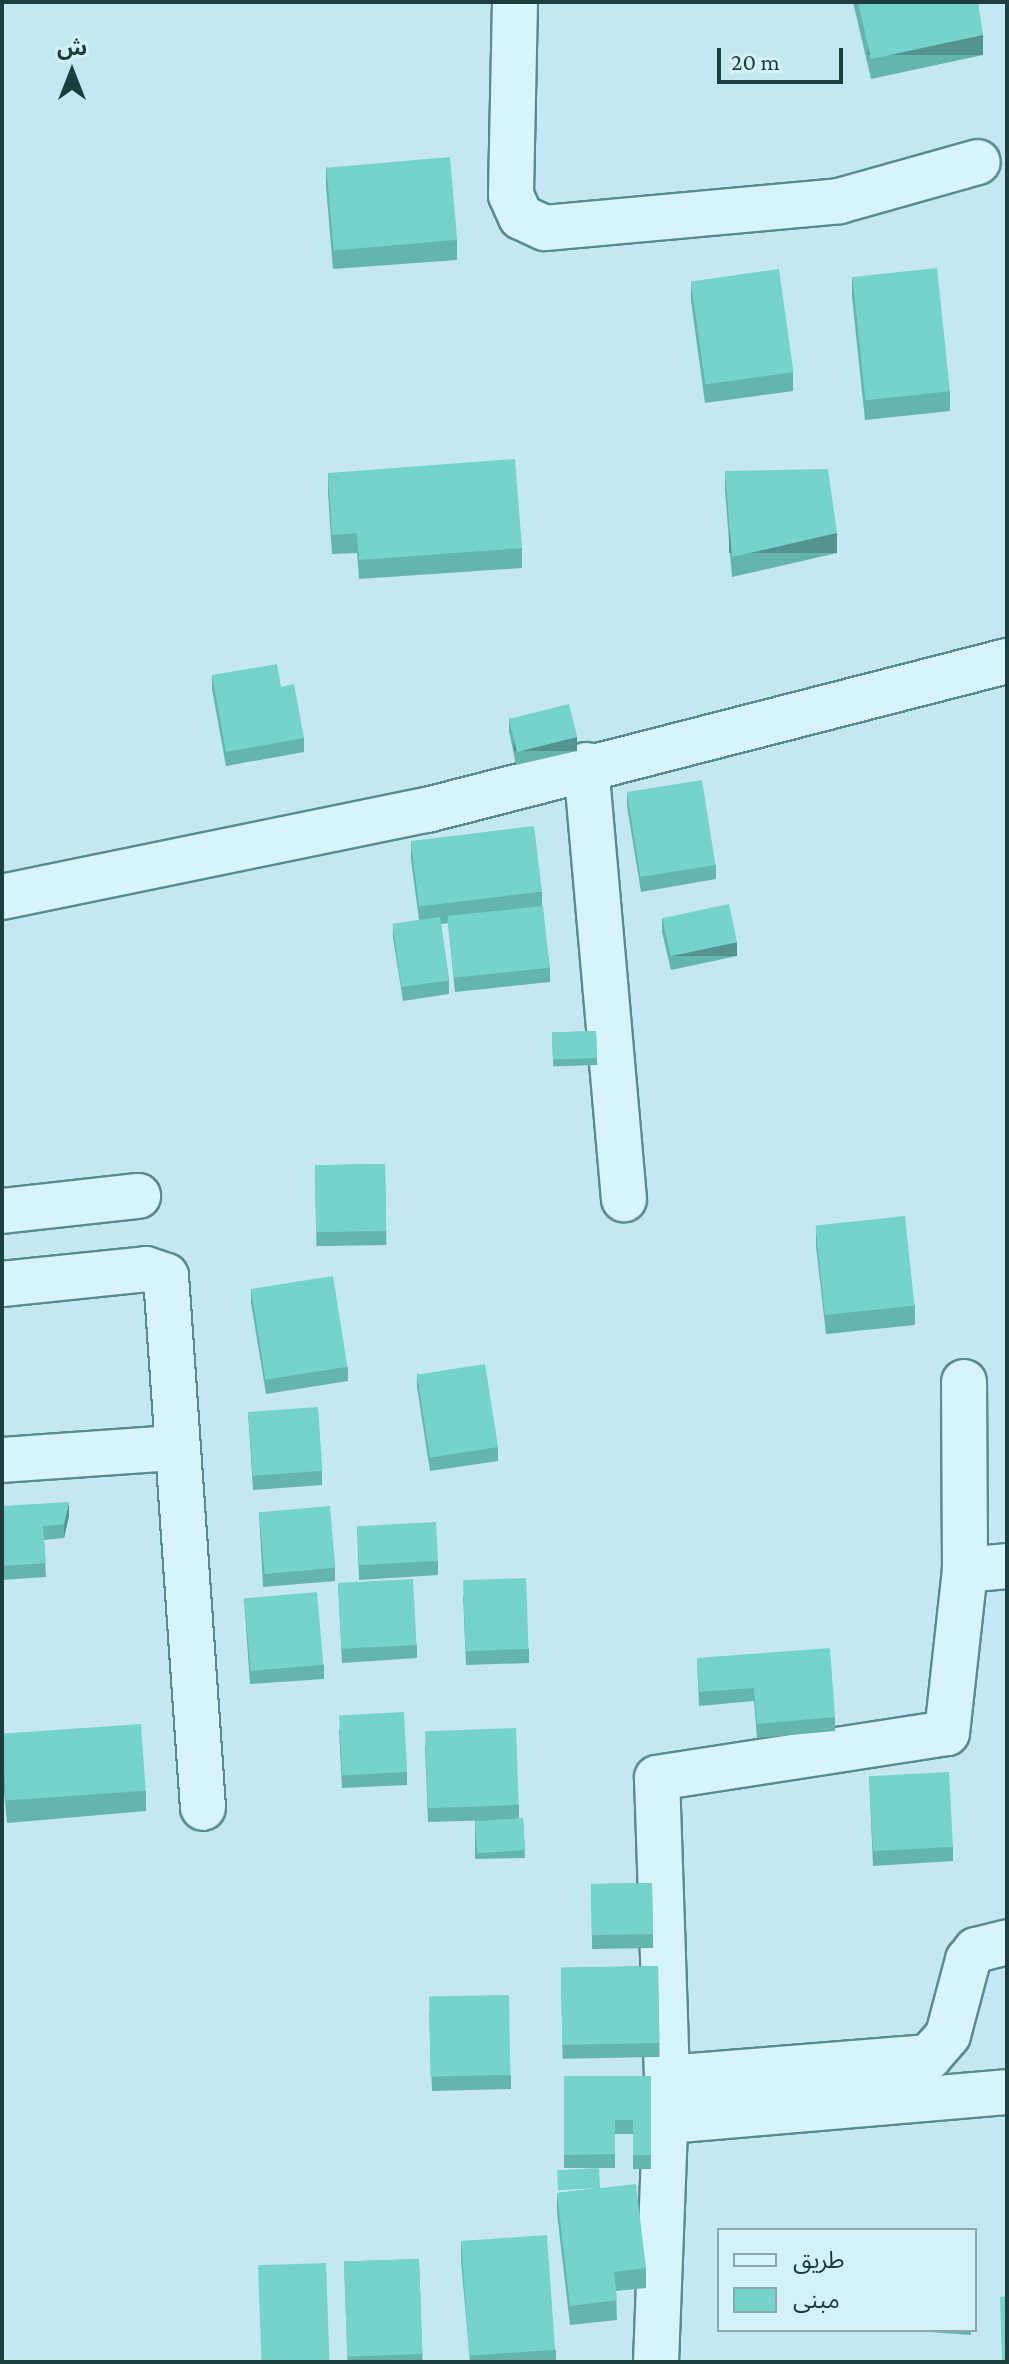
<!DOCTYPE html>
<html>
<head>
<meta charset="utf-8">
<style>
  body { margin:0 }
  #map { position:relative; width:1009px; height:2364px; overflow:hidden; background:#c4e8f2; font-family:"Crimson Pro","Noto Sans Arabic",serif }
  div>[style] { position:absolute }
  .roads { filter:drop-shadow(2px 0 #588c8e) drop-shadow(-2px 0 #588c8e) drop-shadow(0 2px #588c8e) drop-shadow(0 -2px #588c8e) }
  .minor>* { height:44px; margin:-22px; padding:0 22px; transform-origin:22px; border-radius:22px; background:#d8f4fb }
  .wall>* { inset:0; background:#65b5af; transform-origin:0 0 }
  .shaded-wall>* { inset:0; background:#53948f; transform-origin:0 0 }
  .building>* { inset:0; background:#76d3cc; transform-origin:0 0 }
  span { translate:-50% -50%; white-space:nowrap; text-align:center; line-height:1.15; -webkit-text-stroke:8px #d4f1f8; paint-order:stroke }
  .frame { position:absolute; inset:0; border:4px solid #1e3d3d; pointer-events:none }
  .legend { position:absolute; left:717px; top:2228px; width:260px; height:104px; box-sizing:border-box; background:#d4f1f8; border:2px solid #8ba9ad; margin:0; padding:10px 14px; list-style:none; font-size:24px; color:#1e3d3d }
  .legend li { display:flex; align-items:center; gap:16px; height:40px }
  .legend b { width:40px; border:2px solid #8ba9ad }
  .north { position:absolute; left:32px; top:32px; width:80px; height:80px; -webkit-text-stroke:6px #d4f1f8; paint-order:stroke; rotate:0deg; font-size:22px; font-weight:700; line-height:32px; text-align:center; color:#1e3d3d }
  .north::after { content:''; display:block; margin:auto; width:28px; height:36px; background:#1e3d3d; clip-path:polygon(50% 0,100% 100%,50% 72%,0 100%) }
  .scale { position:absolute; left:717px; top:48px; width:126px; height:36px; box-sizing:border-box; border:4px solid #1e3d3d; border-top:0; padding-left:10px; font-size:24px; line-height:28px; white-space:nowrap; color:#1e3d3d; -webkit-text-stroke:6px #d4f1f8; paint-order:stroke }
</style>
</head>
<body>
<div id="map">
  <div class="roads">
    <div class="minor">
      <div style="left:515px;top:2px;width:193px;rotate:91.2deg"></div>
      <div style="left:511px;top:195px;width:24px;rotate:66deg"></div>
      <div style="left:521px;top:217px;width:26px;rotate:25deg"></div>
      <div style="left:545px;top:228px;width:295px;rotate:-5.2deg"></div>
      <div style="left:839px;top:201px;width:144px;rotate:-15.7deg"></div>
      <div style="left:586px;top:765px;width:436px;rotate:85deg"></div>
      <div style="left:2px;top:897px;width:434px;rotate:-11.6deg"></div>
      <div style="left:427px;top:810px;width:599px;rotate:-14.41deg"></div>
      <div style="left:2px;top:1211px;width:137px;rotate:-6.3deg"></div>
      <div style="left:2px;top:1284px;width:145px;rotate:-5.9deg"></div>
      <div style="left:146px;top:1269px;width:21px;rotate:19deg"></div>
      <div style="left:166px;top:1276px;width:533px;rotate:86.02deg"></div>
      <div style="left:2px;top:1460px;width:171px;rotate:-4deg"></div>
      <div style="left:965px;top:1570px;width:42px;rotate:-5.4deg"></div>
      <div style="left:667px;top:2078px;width:300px;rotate:-91.9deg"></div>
      <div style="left:657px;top:1778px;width:293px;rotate:-8.8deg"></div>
      <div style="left:947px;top:1733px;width:164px;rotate:-83.7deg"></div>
      <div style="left:965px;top:1570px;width:188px;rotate:-90.3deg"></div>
      <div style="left:669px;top:2121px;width:339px;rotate:-4.9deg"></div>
      <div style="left:656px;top:2362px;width:284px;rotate:-87.8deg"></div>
      <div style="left:667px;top:2078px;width:263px;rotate:-4.6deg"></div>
      <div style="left:929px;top:2057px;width:29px;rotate:-49deg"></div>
      <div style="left:948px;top:2035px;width:78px;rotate:-75.1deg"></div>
      <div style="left:968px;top:1960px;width:13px;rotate:-51deg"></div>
      <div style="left:976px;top:1950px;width:32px;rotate:-14deg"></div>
    </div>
  </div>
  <div class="wall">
    <div style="clip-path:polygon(853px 2px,978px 2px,983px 55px,871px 79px)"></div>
    <div style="clip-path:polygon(326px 167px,457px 240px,457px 260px,333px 269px,326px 187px)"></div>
    <div style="clip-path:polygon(852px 277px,950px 391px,950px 411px,865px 420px,852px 297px)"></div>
    <div style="clip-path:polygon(691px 281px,793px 372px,793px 391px,705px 403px,691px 301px)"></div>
    <div style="clip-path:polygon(725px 471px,837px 553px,732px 577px,725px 491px)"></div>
    <div style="clip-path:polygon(328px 473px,522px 548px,522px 568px,359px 579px,357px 553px,332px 554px,328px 493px)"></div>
    <div style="clip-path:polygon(212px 675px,281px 687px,304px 738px,304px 752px,226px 766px,212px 689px)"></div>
    <div style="clip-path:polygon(509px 718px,577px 751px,516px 765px,509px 731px)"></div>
    <div style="clip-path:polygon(627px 792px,716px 865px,716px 879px,641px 892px,627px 806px)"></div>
    <div style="clip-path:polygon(411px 841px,542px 892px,542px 906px,550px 968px,550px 982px,455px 992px,448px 923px,441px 924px,449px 980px,449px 994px,403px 1001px,393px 938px,393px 924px,419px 920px,411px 860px)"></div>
    <div style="clip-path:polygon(662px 918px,737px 956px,671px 970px,662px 932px)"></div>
    <div style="left:596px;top:1031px;width:34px;height:44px;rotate:88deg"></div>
    <div style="left:385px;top:1164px;width:81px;height:70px;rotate:89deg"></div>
    <div style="clip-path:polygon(816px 1226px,915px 1305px,915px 1325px,826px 1334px,816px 1246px)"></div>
    <div style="clip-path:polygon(251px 1289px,348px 1367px,348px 1381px,266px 1394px,251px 1303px)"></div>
    <div style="clip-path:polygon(417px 1373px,498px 1447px,498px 1461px,430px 1471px,417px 1387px)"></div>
    <div style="clip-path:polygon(248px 1412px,322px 1471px,322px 1485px,253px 1490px)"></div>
    <div style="clip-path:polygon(2px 1506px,69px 1516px,64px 1538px,44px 1540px,46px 1577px,2px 1580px)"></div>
    <div style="clip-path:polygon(259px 1512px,335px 1568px,335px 1581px,263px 1587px)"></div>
    <div style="clip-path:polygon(357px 1527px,438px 1561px,438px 1575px,359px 1580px)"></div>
    <div style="clip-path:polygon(338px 1584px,417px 1645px,417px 1658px,342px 1663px)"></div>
    <div style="clip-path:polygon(463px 1595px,529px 1649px,529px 1663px,466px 1665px)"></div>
    <div style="clip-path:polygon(244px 1599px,324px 1665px,324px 1679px,250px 1684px)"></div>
    <div style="clip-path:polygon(697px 1658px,835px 1717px,835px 1731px,757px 1738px,754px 1701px,699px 1706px)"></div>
    <div style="clip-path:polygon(339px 1729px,407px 1772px,407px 1785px,342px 1788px)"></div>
    <div style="clip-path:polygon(2px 1736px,146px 1791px,146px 1811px,7px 1823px,2px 1766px)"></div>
    <div style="clip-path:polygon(425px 1745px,519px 1805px,519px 1819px,523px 1818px,525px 1858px,475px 1859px,475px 1820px,495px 1820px,428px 1822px)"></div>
    <div style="clip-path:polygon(869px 1776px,953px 1847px,953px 1861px,873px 1866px)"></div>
    <div style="left:652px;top:1883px;width:65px;height:61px;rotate:89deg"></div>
    <div style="left:658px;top:1966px;width:91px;height:97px;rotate:89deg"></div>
    <div style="clip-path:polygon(429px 2012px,511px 2075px,511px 2089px,432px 2091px)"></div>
    <div style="clip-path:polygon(564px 2076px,651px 2076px,651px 2169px,633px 2169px,633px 2134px,615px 2134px,615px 2168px,564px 2168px)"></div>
    <div style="clip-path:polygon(600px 2188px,646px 2268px,646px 2288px,616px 2291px,617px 2320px,570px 2325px,557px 2213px,557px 2193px)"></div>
    <div style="clip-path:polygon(461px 2242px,556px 2350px,556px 2362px,470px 2362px,461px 2261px)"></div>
    <div style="left:419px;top:2259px;width:103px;height:75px;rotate:88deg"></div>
    <div style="clip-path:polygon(929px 2330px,971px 2330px,971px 2335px,929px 2332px)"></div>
  </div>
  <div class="shaded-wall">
    <div style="left:983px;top:35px;width:20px;height:115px;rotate:90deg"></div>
    <div style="left:837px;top:533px;width:20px;height:108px;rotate:90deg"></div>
    <div style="left:577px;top:737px;width:14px;height:63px;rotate:90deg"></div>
    <div style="left:737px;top:942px;width:14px;height:67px;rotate:90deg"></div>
    <div style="clip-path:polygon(69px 1502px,69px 1516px,64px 1538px,64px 1524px)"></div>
  </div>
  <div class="building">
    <div style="clip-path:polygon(858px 2px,978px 2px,983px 35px,871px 59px)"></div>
    <div style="left:450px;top:157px;width:83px;height:124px;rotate:85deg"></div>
    <div style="left:937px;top:268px;width:124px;height:85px;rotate:84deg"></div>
    <div style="left:779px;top:269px;width:104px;height:89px;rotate:82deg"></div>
    <div style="clip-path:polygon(515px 459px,522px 548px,359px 560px,357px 533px,332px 535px,328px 473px)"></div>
    <div style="clip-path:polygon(828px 469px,837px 533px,732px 557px,725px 471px)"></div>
    <div style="clip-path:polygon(277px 664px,281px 687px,294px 684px,304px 738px,226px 752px,212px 675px)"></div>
    <div style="left:569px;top:704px;width:34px;height:62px;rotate:76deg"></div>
    <div style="left:702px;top:780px;width:86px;height:76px;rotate:81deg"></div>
    <div style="left:534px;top:826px;width:66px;height:124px;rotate:83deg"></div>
    <div style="left:729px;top:904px;width:39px;height:68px;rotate:78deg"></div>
    <div style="left:543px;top:906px;width:62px;height:96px;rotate:84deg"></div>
    <div style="left:440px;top:917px;width:64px;height:48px;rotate:82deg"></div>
    <div style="left:596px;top:1031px;width:27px;height:44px;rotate:88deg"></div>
    <div style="left:385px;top:1164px;width:67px;height:70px;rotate:89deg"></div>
    <div style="left:905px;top:1216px;width:90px;height:90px;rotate:84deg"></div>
    <div style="left:333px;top:1276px;width:92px;height:83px;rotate:81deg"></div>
    <div style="left:485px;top:1364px;width:84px;height:69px;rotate:81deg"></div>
    <div style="left:318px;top:1407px;width:64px;height:70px;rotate:86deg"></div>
    <div style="clip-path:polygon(69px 1502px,64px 1524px,43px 1526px,46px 1563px,2px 1566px,2px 1506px)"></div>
    <div style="left:330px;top:1506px;width:62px;height:71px;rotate:85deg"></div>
    <div style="left:436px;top:1522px;width:39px;height:79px;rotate:87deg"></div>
    <div style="left:526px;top:1578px;width:71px;height:63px;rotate:88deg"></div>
    <div style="left:413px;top:1579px;width:66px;height:75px;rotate:87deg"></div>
    <div style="left:317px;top:1592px;width:73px;height:73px;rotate:85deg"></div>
    <div style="clip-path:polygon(830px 1648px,835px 1717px,757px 1724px,754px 1688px,699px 1692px,697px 1658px)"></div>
    <div style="left:404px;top:1712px;width:60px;height:65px;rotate:87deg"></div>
    <div style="left:141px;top:1724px;width:67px;height:140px;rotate:86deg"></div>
    <div style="left:516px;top:1728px;width:77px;height:91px;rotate:88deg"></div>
    <div style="left:949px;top:1772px;width:75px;height:80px;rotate:87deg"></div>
    <div style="left:523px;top:1818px;width:32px;height:48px;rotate:86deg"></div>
    <div style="left:652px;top:1883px;width:51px;height:61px;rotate:89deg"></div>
    <div style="left:658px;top:1966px;width:77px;height:97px;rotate:89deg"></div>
    <div style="left:509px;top:1995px;width:80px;height:80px;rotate:89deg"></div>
    <div style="clip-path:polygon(564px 2076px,651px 2076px,651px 2155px,633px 2155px,633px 2120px,615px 2120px,615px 2154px,564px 2155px)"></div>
    <div style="left:599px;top:2168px;width:20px;height:42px;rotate:87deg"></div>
    <div style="clip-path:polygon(636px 2184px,646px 2268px,614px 2272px,617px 2300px,570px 2306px,557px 2193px)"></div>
    <div style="left:547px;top:2235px;width:115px;height:86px;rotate:86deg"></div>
    <div style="left:419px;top:2259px;width:95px;height:75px;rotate:88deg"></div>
    <div style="left:326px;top:2263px;width:98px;height:68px;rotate:88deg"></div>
    <div style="clip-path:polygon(1007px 2296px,1007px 2362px,1002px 2362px,1000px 2297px)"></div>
  </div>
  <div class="frame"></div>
  <ul class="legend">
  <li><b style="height:10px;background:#d8f4fb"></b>طريق</li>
  <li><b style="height:22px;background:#76d3cc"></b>مبنى</li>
  </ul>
  <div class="north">ش</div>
  <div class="scale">20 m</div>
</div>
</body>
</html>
